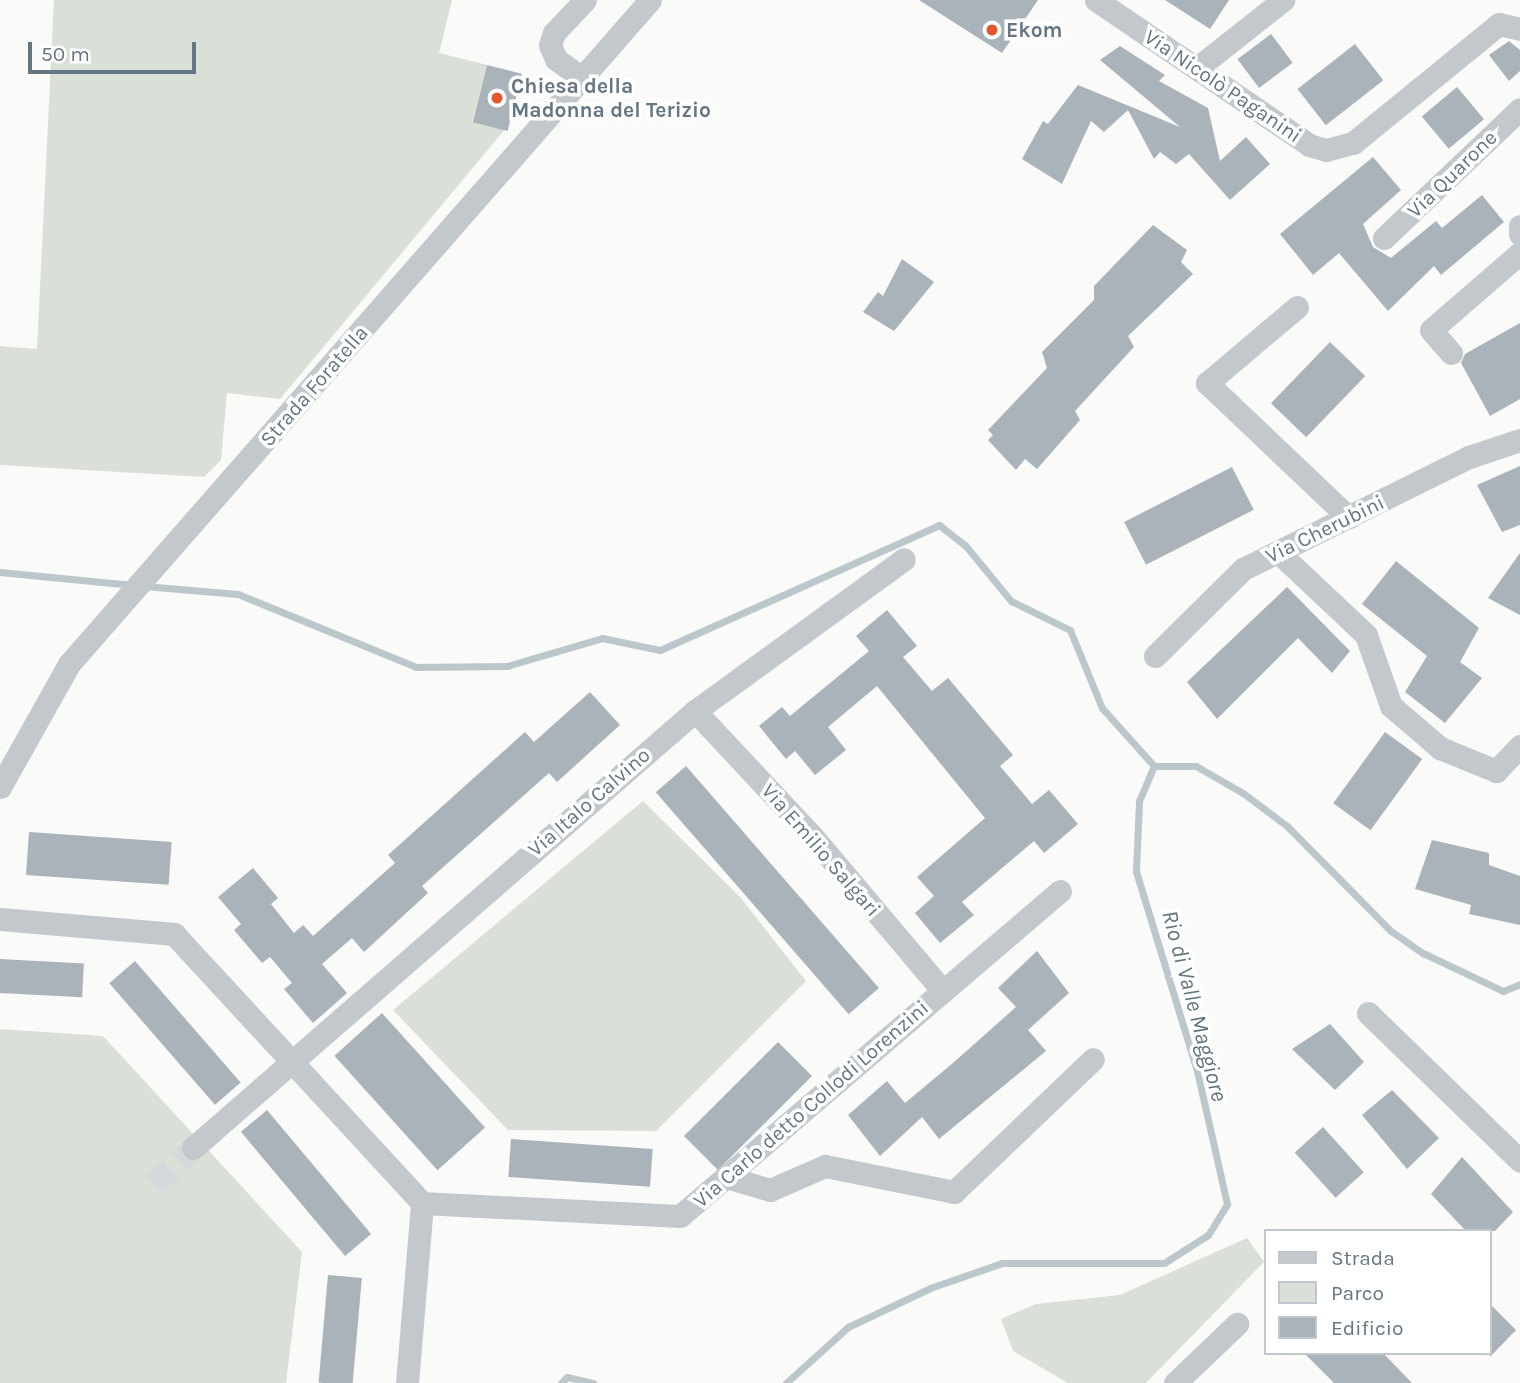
<!DOCTYPE html>
<html>
<head>
<meta charset="utf-8">
<style>
  body { margin:0 }
  #map { position:relative; width:1520px; height:1383px; overflow:hidden; background:#fafaf8; font-family:Karla,sans-serif }
  div>[style] { position:absolute }
  .green>* { inset:0; background:#dadfd7 }
  .stream>* { height:7px; margin:-3.5px; padding:0 3.5px; transform-origin:3.5px; border-radius:3.5px; background:#bbc7cb }
  .building>* { inset:0; background:#aab3b9; transform-origin:0 0 }
  .minor-tunnel>* { height:23px; margin-top:-11.5px; transform-origin:0; background:repeating-linear-gradient(90deg,#d5d9db 0 23px,transparent 0 34px) }
  .minor>* { height:23px; margin:-11.5px; padding:0 11.5px; transform-origin:11.5px; border-radius:11.5px; background:#c3c8cc }
  .dots>* { width:19px; height:19px; translate:-50% -50%; box-sizing:border-box; border:4px solid #fff; border-radius:50% }
  span { translate:-50% -50%; white-space:nowrap; text-align:center; line-height:1.15; -webkit-text-stroke:7px #fff; paint-order:stroke }
  .poi-label { font-size:21px; color:#657683; font-weight:700 }
  .left { translate:0 -50%; text-align:left }
  .street-label { font-size:21px; color:#657683 }
  .water-label { font-size:23px; color:#60757c; font-style:italic }
  .legend { position:absolute; left:1264px; top:1229px; width:228px; height:126px; box-sizing:border-box; background:#fff; border:2px solid #c1c8cd; margin:0; padding:9px 12px; list-style:none; font-size:21px; color:#657683 }
  .legend li { display:flex; align-items:center; gap:14px; height:35px }
  .legend b { width:35px; border:2px solid #c1c8cd }
  .scale { position:absolute; left:28px; top:42px; width:168px; height:32px; box-sizing:border-box; border:4px solid #657683; border-top:0; padding-left:9px; font-size:21px; line-height:24px; white-space:nowrap; color:#657683; -webkit-text-stroke:5px #fff; paint-order:stroke }
</style>
</head>
<body>
<div id="map">
  <div class="green">
    <div style="clip-path:polygon(54px 0,452px 0,439px 53px,487px 65px,472px 122px,506px 128px,280px 399px,227px 393px,221px 460px,204px 477px,0 465px,0 346px,37px 349px)"></div>
    <div style="clip-path:polygon(643px 801px,740px 897px,806px 981px,656px 1131px,508px 1130px,393px 1010px)"></div>
    <div style="clip-path:polygon(0 1029px,103px 1036px,302px 1252px,286px 1383px,0 1383px)"></div>
    <div style="clip-path:polygon(1247px 1238px,1264px 1262px,1146px 1383px,1068px 1383px,1013px 1351px,1001px 1319px,1036px 1304px,1120px 1295px)"></div>
  </div>
  <div class="stream">
    <div style="left:0;top:572px;width:133px;rotate:5.6deg"></div>
    <div style="left:144px;top:586px;width:94px;rotate:4.9deg"></div>
    <div style="left:238px;top:594px;width:192px;rotate:22.3deg"></div>
    <div style="left:416px;top:667px;width:91px;rotate:-0.6deg"></div>
    <div style="left:507px;top:666px;width:99px;rotate:-16.4deg"></div>
    <div style="left:602px;top:638px;width:59px;rotate:11.7deg"></div>
    <div style="left:660px;top:650px;width:306px;rotate:-24.1deg"></div>
    <div style="left:939px;top:525px;width:33px;rotate:38deg"></div>
    <div style="left:965px;top:545px;width:72px;rotate:50.6deg"></div>
    <div style="left:1011px;top:601px;width:66px;rotate:26.2deg"></div>
    <div style="left:1070px;top:630px;width:84px;rotate:67.7deg"></div>
    <div style="left:1102px;top:708px;width:78px;rotate:48.1deg"></div>
    <div style="left:561px;top:1383px;width:8px;rotate:-45deg"></div>
    <div style="left:567px;top:1377px;width:27px;rotate:13deg"></div>
    <div style="left:786px;top:1383px;width:84px;rotate:-42.1deg"></div>
    <div style="left:848px;top:1327px;width:91px;rotate:-25.4deg"></div>
    <div style="left:930px;top:1288px;width:76px;rotate:-19.1deg"></div>
    <div style="left:1002px;top:1263px;width:162px"></div>
    <div style="left:1164px;top:1263px;width:52px;rotate:-32.5deg"></div>
    <div style="left:1208px;top:1235px;width:36px;rotate:-58deg"></div>
    <div style="left:1227px;top:1204px;width:136px;rotate:-102.7deg"></div>
    <div style="left:1197px;top:1071px;width:209px;rotate:-107deg"></div>
    <div style="left:1136px;top:871px;width:70px;rotate:-87.5deg"></div>
    <div style="left:1139px;top:801px;width:38px;rotate:-67deg"></div>
    <div style="left:1154px;top:766px;width:42px"></div>
    <div style="left:1196px;top:766px;width:54px;rotate:29.9deg"></div>
    <div style="left:1243px;top:793px;width:55px;rotate:36.9deg"></div>
    <div style="left:1287px;top:826px;width:148px;rotate:45.3deg"></div>
    <div style="left:1391px;top:931px;width:39px;rotate:35deg"></div>
    <div style="left:1423px;top:953px;width:89px;rotate:25.4deg"></div>
    <div style="left:1503px;top:991px;width:18px;rotate:-22deg"></div>
  </div>
  <div class="building">
    <div style="clip-path:polygon(919px 0,1038px 0,1002px 53px)"></div>
    <div style="clip-path:polygon(1165px 0,1229px 0,1210px 29px)"></div>
    <div style="left:1271px;top:34px;width:36px;height:42px;rotate:53deg"></div>
    <div style="clip-path:polygon(1509px 41px,1520px 50px,1520px 71px,1509px 81px,1489px 55px)"></div>
    <div style="left:1355px;top:44px;width:46px;height:73px;rotate:52deg"></div>
    <div style="clip-path:polygon(1120px 46px,1165px 75px,1159px 81px,1208px 108px,1220px 161px,1246px 137px,1270px 164px,1230px 200px,1189px 154px,1176px 164px,1160px 152px,1154px 159px,1128px 110px,1104px 132px,1091px 121px,1062px 184px,1022px 159px,1043px 121px,1048px 124px,1078px 85px,1180px 127px,1100px 60px)"></div>
    <div style="left:487px;top:65px;width:36px;height:59px;rotate:14deg"></div>
    <div style="left:1457px;top:87px;width:42px;height:46px;rotate:50deg"></div>
    <div style="clip-path:polygon(1373px 157px,1401px 190px,1363px 224px,1373px 247px,1391px 258px,1436px 221px,1442px 228px,1482px 195px,1504px 222px,1441px 275px,1434px 266px,1388px 311px,1339px 253px,1313px 275px,1280px 234px)"></div>
    <div style="clip-path:polygon(1153px 225px,1187px 250px,1181px 262px,1193px 274px,1128px 336px,1134px 347px,1075px 411px,1080px 420px,1037px 469px,1025px 459px,1016px 470px,988px 440px,993px 435px,988px 430px,1047px 368px,1042px 352px,1094px 300px,1094px 286px)"></div>
    <div style="clip-path:polygon(902px 259px,934px 282px,894px 331px,863px 312px,878px 292px,883px 296px)"></div>
    <div style="clip-path:polygon(1520px 323px,1520px 399px,1490px 416px,1461px 363px,1465px 354px)"></div>
    <div style="left:1330px;top:342px;width:49px;height:85px;rotate:44deg"></div>
    <div style="clip-path:polygon(1520px 466px,1520px 525px,1502px 532px,1477px 485px)"></div>
    <div style="left:1232px;top:467px;width:48px;height:121px;rotate:63deg"></div>
    <div style="clip-path:polygon(1520px 553px,1520px 615px,1488px 598px)"></div>
    <div style="clip-path:polygon(1396px 561px,1479px 628px,1460px 662px,1482px 678px,1445px 723px,1405px 692px,1427px 656px,1362px 604px)"></div>
    <div style="clip-path:polygon(1287px 587px,1350px 651px,1332px 673px,1298px 638px,1217px 719px,1187px 682px)"></div>
    <div style="clip-path:polygon(887px 610px,917px 646px,903px 657px,932px 691px,948px 678px,1013px 755px,1000px 766px,1032px 804px,1049px 790px,1078px 824px,1044px 853px,1034px 841px,962px 902px,974px 915px,940px 943px,915px 913px,934px 896px,917px 877px,985px 818px,877px 686px,828px 727px,846px 750px,815px 775px,795px 751px,786px 759px,759px 726px,782px 707px,790px 716px,869px 651px,856px 636px)"></div>
    <div style="clip-path:polygon(590px 692px,620px 725px,557px 782px,549px 773px,422px 886px,428px 893px,364px 952px,352px 938px,322px 964px,347px 993px,313px 1023px,284px 989px,292px 983px,270px 957px,262px 963px,234px 930px,241px 924px,218px 897px,253px 868px,278px 898px,271px 904px,294px 933px,303px 925px,313px 936px,395px 863px,388px 855px,525px 732px,534px 742px)"></div>
    <div style="left:1385px;top:732px;width:46px;height:88px;rotate:36deg"></div>
    <div style="left:686px;top:766px;width:294px;height:40px;rotate:49deg"></div>
    <div style="left:29px;top:832px;width:143px;height:43px;rotate:4deg"></div>
    <div style="clip-path:polygon(1432px 840px,1489px 853px,1489px 865px,1520px 876px,1520px 925px,1469px 914px,1471px 905px,1415px 889px)"></div>
    <div style="clip-path:polygon(1037px 951px,1069px 993px,1028px 1030px,1046px 1051px,939px 1139px,922px 1117px,880px 1156px,848px 1115px,887px 1081px,905px 1103px,953px 1063px,1016px 1007px,998px 988px)"></div>
    <div style="left:0;top:959px;width:84px;height:34px;rotate:3deg"></div>
    <div style="left:135px;top:961px;width:161px;height:34px;rotate:49deg"></div>
    <div style="left:382px;top:1013px;width:154px;height:64px;rotate:48deg"></div>
    <div style="clip-path:polygon(1330px 1024px,1364px 1062px,1335px 1090px,1292px 1049px)"></div>
    <div style="left:778px;top:1042px;width:48px;height:133px;rotate:45deg"></div>
    <div style="clip-path:polygon(1392px 1090px,1439px 1138px,1407px 1169px,1362px 1115px)"></div>
    <div style="left:267px;top:1110px;width:162px;height:34px;rotate:50deg"></div>
    <div style="left:1323px;top:1127px;width:61px;height:38px;rotate:48deg"></div>
    <div style="left:511px;top:1139px;width:142px;height:38px;rotate:4deg"></div>
    <div style="clip-path:polygon(1462px 1157px,1513px 1212px,1495px 1231px,1466px 1231px,1431px 1194px)"></div>
    <div style="left:328px;top:1275px;width:34px;height:108px;rotate:5deg"></div>
    <div style="clip-path:polygon(1490px 1304px,1516px 1330px,1490px 1357px)"></div>
    <div style="clip-path:polygon(1304px 1353px,1383px 1353px,1412px 1383px,1334px 1383px)"></div>
  </div>
  <div class="minor-tunnel">
    <div style="left:154px;top:1184px;width:53px;rotate:-42.7deg"></div>
  </div>
  <div class="minor">
    <div style="left:1096px;top:0;width:258px;rotate:34.2deg"></div>
    <div style="left:1309px;top:145px;width:18px;rotate:16deg"></div>
    <div style="left:1326px;top:150px;width:28px;rotate:-15deg"></div>
    <div style="left:1353px;top:143px;width:188px;rotate:-39.2deg"></div>
    <div style="left:1499px;top:24px;width:22px;rotate:13deg"></div>
    <div style="left:1197px;top:68px;width:110px;rotate:-38.3deg"></div>
    <div style="left:582px;top:78px;width:32px;rotate:-144deg"></div>
    <div style="left:556px;top:59px;width:15px;rotate:-113deg"></div>
    <div style="left:550px;top:45px;width:13px;rotate:-72deg"></div>
    <div style="left:554px;top:33px;width:45px;rotate:-46.8deg"></div>
    <div style="left:1520px;top:226px;width:8px;rotate:90deg"></div>
    <div style="left:1384px;top:238px;width:187px;rotate:-43.5deg"></div>
    <div style="left:1297px;top:307px;width:118px;rotate:139.8deg"></div>
    <div style="left:1207px;top:383px;width:195px;rotate:43.5deg"></div>
    <div style="left:1451px;top:353px;width:30px;rotate:-131deg"></div>
    <div style="left:1431px;top:330px;width:118px;rotate:-40.9deg"></div>
    <div style="left:1278px;top:552px;width:121px;rotate:43.3deg"></div>
    <div style="left:1366px;top:635px;width:75px;rotate:70.6deg"></div>
    <div style="left:1391px;top:706px;width:65px;rotate:40.6deg"></div>
    <div style="left:1440px;top:748px;width:61px;rotate:22.3deg"></div>
    <div style="left:1496px;top:771px;width:35px;rotate:-46deg"></div>
    <div style="left:1155px;top:656px;width:124px;rotate:-44.7deg"></div>
    <div style="left:1243px;top:569px;width:252px;rotate:-26.4deg"></div>
    <div style="left:1469px;top:457px;width:54px;rotate:-18.4deg"></div>
    <div style="left:695px;top:711px;width:171px;rotate:46.9deg"></div>
    <div style="left:812px;top:836px;width:203px;rotate:49.8deg"></div>
    <div style="left:0;top:787px;width:141px;rotate:-60.7deg"></div>
    <div style="left:69px;top:664px;width:882px;rotate:-48.81deg"></div>
    <div style="left:0;top:919px;width:175px;rotate:4.9deg"></div>
    <div style="left:174px;top:934px;width:366px;rotate:47.3deg"></div>
    <div style="left:422px;top:1203px;width:258px;rotate:2.9deg"></div>
    <div style="left:680px;top:1216px;width:500px;rotate:-40.54deg"></div>
    <div style="left:1368px;top:1013px;width:212px;rotate:44.2deg"></div>
    <div style="left:193px;top:1148px;width:666px;rotate:-41.04deg"></div>
    <div style="left:695px;top:711px;width:258px;rotate:-36deg"></div>
    <div style="left:726px;top:1177px;width:46px;rotate:16.5deg"></div>
    <div style="left:770px;top:1190px;width:60px;rotate:-23.6deg"></div>
    <div style="left:825px;top:1166px;width:132px;rotate:11.4deg"></div>
    <div style="left:954px;top:1192px;width:192px;rotate:-43.7deg"></div>
    <div style="left:407px;top:1383px;width:181px;rotate:-85.2deg"></div>
    <div style="left:1175px;top:1383px;width:86px;rotate:-43.6deg"></div>
  </div>
  <div class="dots">
    <div style="left:992px;top:30px;background:#e4572e"></div>
    <div style="left:497px;top:98px;background:#e4572e"></div>
  </div>
  <div class="poi-label">
    <span class="left" style="left:1006px;top:30px">Ekom</span>
    <span class="left" style="left:511px;top:98px">Chiesa della<br>Madonna del Terizio</span>
  </div>
  <div class="street-label">
    <span style="left:1223px;top:86px;rotate:34deg">Via Nicolò Paganini</span>
    <span style="left:1452px;top:174px;rotate:-44deg">Via Quarone</span>
    <span style="left:314px;top:386px;rotate:-49deg">Strada Foratella</span>
    <span style="left:1325px;top:529px;rotate:-26deg">Via Cherubini</span>
    <span style="left:589px;top:802px;rotate:-41deg">Via Italo Calvino</span>
    <span style="left:821px;top:850px;rotate:49deg">Via Emilio Salgari</span>
    <span style="left:811px;top:1104px;rotate:-41deg">Via Carlo detto Collodi Lorenzini</span>
  </div>
  <div class="water-label">
    <span style="left:1194px;top:1006px;rotate:75deg">Rio di Valle Maggiore</span>
  </div>
  <ul class="legend">
  <li><b style="height:9px;background:#c3c8cc"></b>Strada</li>
  <li><b style="height:19px;background:#dadfd7"></b>Parco</li>
  <li><b style="height:19px;background:#aab3b9"></b>Edificio</li>
  </ul>
  <div class="scale">50 m</div>
</div>
</body>
</html>
